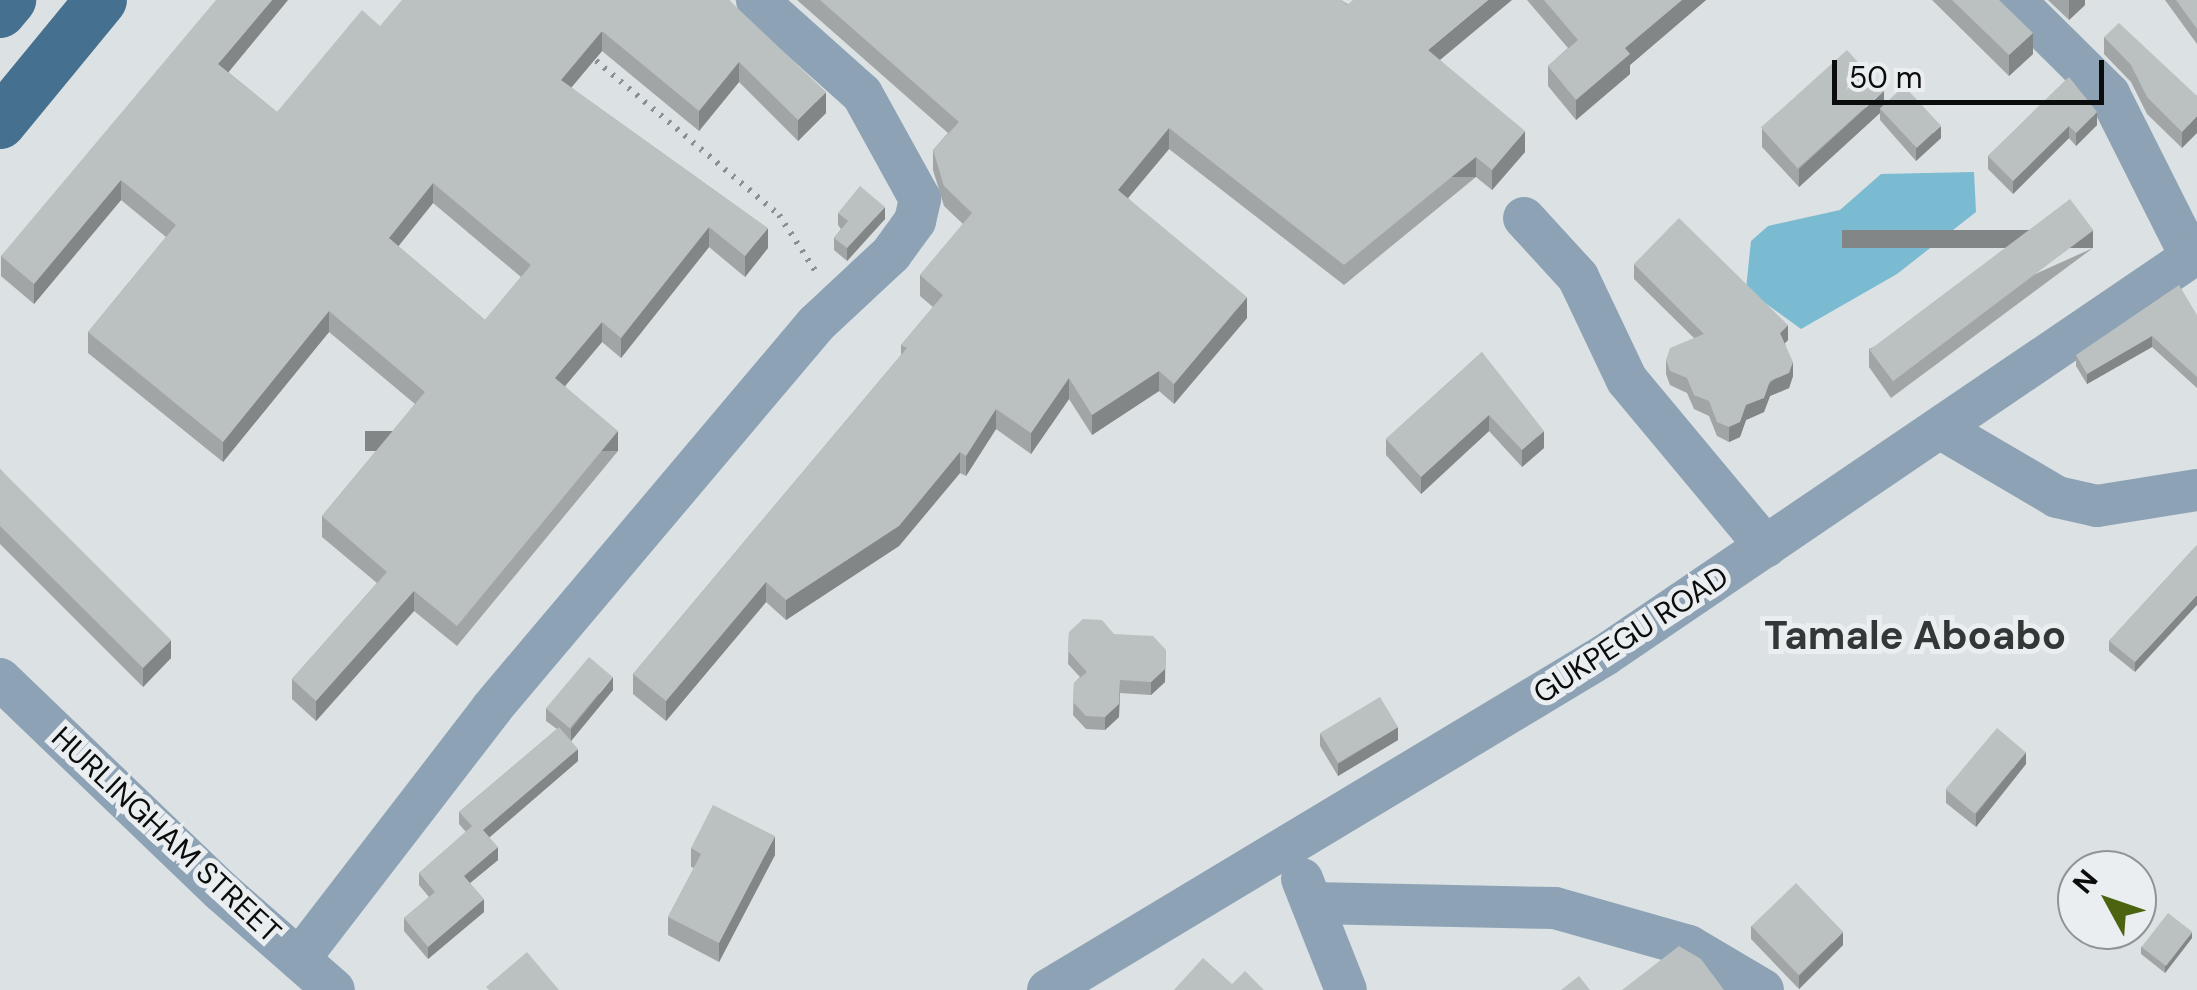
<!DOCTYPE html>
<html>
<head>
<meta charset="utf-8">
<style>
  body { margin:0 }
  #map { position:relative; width:2197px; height:990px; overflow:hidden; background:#dce1e3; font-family:"DM Sans",sans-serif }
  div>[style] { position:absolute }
  .green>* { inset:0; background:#7bbbd1 }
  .path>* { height:6px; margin-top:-3px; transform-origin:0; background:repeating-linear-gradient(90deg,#8c8f91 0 2.5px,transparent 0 10.5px) }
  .minor>* { height:42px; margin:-21px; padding:0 21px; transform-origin:21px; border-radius:21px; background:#8da3b5 }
  .major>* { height:52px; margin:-26px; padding:0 26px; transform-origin:26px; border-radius:26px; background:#457090 }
  .wall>* { inset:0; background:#a1a5a5 }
  .shaded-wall>* { inset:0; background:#838686; transform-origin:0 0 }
  .building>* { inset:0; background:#bbc0c0; transform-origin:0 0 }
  span { translate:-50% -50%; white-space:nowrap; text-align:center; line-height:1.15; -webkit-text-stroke:10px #eaeef0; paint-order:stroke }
  .street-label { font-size:30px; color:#0b0d0d }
  .district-label { font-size:40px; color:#333738; font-weight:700 }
  .north { position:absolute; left:2057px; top:850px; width:100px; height:100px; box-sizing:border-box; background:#eaeef0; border:2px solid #919495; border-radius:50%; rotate:310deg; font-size:28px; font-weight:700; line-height:40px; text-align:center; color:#0b0d0d }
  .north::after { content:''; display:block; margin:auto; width:35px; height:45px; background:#4c630f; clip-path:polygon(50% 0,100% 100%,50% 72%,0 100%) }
  .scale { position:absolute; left:1832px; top:60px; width:272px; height:45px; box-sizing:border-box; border:5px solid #0b0d0d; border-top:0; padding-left:12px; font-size:30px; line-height:35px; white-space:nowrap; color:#0b0d0d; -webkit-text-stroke:8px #eaeef0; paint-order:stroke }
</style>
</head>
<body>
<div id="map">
  <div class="green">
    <div style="clip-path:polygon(1974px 172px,1976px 212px,1897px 274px,1801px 329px,1746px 289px,1751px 241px,1768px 226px,1840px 210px,1881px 174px)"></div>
  </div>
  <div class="path">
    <div style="left:588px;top:54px;width:250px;rotate:40.1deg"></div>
    <div style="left:779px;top:215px;width:68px;rotate:57deg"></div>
  </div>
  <div class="minor">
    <div style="left:2014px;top:0;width:134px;rotate:44.7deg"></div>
    <div style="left:2109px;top:94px;width:182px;rotate:63.3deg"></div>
    <div style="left:1524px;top:218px;width:80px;rotate:47.5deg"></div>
    <div style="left:1578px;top:277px;width:114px;rotate:64.6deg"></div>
    <div style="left:1627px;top:380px;width:217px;rotate:50.2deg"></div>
    <div style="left:1943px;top:430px;width:132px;rotate:30.4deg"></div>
    <div style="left:2057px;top:497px;width:41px;rotate:12.7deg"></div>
    <div style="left:2097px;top:506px;width:101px;rotate:-9.1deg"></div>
    <div style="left:0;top:679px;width:306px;rotate:43.8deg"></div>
    <div style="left:221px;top:891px;width:150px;rotate:41.2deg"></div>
    <div style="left:1302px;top:879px;width:119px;rotate:68.4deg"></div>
    <div style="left:1312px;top:903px;width:243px;rotate:1.2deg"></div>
    <div style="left:1555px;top:908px;width:139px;rotate:15.8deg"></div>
    <div style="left:1689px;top:946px;width:86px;rotate:30.7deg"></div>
    <div style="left:299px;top:959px;width:317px;rotate:-52.4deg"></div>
    <div style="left:492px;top:708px;width:502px;rotate:-49.84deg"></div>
    <div style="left:816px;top:324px;width:103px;rotate:-43deg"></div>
    <div style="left:891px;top:254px;width:41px;rotate:-54deg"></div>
    <div style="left:915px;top:221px;width:23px;rotate:-77deg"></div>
    <div style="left:920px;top:199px;width:120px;rotate:-118.9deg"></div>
    <div style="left:862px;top:94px;width:141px;rotate:-138.2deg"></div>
    <div style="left:1048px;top:990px;width:650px;rotate:-31.02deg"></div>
    <div style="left:1605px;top:655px;width:716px;rotate:-34.18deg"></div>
  </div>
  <div class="major">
    <div style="left:0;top:12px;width:16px;rotate:-50deg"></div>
    <div style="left:0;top:123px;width:159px;rotate:-50.6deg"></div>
  </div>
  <div class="wall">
    <div style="clip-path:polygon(evenodd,288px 0,228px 72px,277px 112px,729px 0,826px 113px,798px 141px,739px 82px,699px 131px,602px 51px,571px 87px,768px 248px,745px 277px,709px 247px,621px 358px,602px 342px,565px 386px,618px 451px,457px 646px,414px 611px,316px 721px,292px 699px,292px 679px,377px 583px,322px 537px,322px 516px,415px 404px,329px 332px,223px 462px,88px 353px,88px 332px,166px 237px,121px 200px,34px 304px,1px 276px,1px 256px,288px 0,433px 203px,521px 277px,485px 320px,398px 246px,433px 203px)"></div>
    <div style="clip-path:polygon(797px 0,1341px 0,1440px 60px,1525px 152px,1492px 190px,1476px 177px,1344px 285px,1169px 149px,1128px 198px,1247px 318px,1174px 404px,1159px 391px,1092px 435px,1069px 399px,1031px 454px,996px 429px,966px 476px,960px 473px,899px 546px,786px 620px,766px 602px,666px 721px,633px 694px,633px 674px,901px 355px,901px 345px,933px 307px,920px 296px,920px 275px,963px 224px,944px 206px,933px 170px,933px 150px,948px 133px)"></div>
    <div style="clip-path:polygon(1527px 0,1706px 0,1630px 65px,1630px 74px,1576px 120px,1548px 86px,1548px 66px,1568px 48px)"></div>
    <div style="clip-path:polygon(1932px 0,1999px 0,2033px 54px,2009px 76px)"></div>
    <div style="clip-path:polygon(2048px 0,2085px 0,2085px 5px,2069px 20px)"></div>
    <div style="clip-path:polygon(2165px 0,2197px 0,2197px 44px)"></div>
    <div style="clip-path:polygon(2104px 37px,2197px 96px,2182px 148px,2147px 114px,2131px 82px,2104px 54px)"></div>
    <div style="clip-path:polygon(2069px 77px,2097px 125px,2076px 146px,2069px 138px,2013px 194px,1988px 169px,1988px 156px)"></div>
    <div style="clip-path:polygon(1884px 104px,1941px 138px,1916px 161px,1880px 120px,1880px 113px,1799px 187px,1762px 147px,1762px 129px)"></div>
    <div style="clip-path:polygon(838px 213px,885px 219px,847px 261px,834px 250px,834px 238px,841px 229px,838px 225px)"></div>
    <div style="clip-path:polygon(2093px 248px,1891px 398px,1869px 367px,1869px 349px)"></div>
    <div style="clip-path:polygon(1634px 264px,1788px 340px,1785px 343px,1793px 376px,1789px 388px,1770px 396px,1764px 412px,1746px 420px,1740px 437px,1729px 442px,1717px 436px,1709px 416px,1694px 409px,1687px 393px,1670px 385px,1666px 374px,1666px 360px,1694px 338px,1634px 279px)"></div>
    <div style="clip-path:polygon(2197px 315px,2197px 388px,2152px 347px,2087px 384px,2076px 366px,2076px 355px)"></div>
    <div style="clip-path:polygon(1482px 352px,1544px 448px,1522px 467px,1489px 431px,1421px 494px,1386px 455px,1386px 439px)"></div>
    <div style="clip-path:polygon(0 469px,171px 658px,143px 687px,0 544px)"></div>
    <div style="clip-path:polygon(2197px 545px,2135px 672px,2109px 651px,2109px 641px)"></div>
    <div style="clip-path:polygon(1069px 632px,1114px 634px,1166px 650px,1165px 682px,1151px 695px,1120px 693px,1119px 717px,1105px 730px,1086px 729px,1073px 715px,1074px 683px,1080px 677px,1068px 664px)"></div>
    <div style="clip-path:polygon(613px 690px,571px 741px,578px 761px,489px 837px,498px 860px,470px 883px,484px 912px,428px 959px,404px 931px,404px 918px,429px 897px,419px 885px,419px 873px,466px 832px,459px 824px,459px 812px,557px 729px,546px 721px,546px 708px)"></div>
    <div style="clip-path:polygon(1320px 734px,1398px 740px,1338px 776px,1320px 746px)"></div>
    <div style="clip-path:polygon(2026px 764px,1976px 827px,1946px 803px,1946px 790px)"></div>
    <div style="clip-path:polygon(691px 848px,775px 855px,719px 962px,668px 935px,668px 917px,694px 868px,691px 867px)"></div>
    <div style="clip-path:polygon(1751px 926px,1843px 945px,1799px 989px,1751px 939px)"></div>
    <div style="clip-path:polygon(2192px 938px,2165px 973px,2141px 954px,2141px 947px)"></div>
  </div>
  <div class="shaded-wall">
    <div style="clip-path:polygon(272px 0,288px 0,218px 85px,218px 64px)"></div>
    <div style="clip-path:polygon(1488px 0,1512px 0,1428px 70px,1428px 50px)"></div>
    <div style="clip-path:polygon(1682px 0,1706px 0,1630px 65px,1630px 74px,1576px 120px,1576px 100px,1625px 48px)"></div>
    <div style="clip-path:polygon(2069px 0,2085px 0,2085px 5px,2069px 20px)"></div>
    <div style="clip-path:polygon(602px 31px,602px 51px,561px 100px,561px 80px)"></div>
    <div style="clip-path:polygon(2033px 33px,2033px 54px,2009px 76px,2009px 55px)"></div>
    <div style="clip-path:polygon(739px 62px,739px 82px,699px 131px,699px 111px)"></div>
    <div style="clip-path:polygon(1884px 91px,1884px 109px,1880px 108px,1880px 113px,1799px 187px,1799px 169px)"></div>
    <div style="clip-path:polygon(826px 92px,826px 113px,798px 141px,798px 120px)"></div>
    <div style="clip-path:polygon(2097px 112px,2097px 125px,2076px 146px,2076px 133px)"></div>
    <div style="clip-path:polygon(2197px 116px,2197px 133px,2182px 148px,2182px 132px)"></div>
    <div style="clip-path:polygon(1941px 126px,1941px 138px,1916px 161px,1916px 148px)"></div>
    <div style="clip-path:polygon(2069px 126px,2069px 138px,2013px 194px,2013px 181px)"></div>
    <div style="clip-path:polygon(1169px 128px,1169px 149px,1118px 210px,1118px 190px)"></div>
    <div style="clip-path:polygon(1525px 131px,1525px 152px,1492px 190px,1492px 170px)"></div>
    <div style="left:1476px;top:157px;width:20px;height:171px;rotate:90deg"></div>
    <div style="clip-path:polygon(121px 180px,121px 200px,34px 304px,34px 284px)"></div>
    <div style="clip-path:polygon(433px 183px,433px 203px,389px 258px,389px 238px)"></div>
    <div style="clip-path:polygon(885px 207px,885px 219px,847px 261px,847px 248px)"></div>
    <div style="clip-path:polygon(709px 227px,709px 247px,621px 358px,621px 338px)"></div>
    <div style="clip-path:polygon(768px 228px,768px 248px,745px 277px,745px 256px)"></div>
    <div style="left:2093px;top:230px;width:18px;height:251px;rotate:90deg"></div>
    <div style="clip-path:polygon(1247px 297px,1247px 318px,1174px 404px,1174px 384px)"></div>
    <div style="clip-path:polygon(329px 311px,329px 332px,223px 462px,223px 442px)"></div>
    <div style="clip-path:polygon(602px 322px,602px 342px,555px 398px,555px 378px)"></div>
    <div style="clip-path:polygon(1788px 325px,1788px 340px,1780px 348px,1780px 333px)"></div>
    <div style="clip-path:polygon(2152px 336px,2152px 347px,2087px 384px,2087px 374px)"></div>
    <div style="clip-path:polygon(1793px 362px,1793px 376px,1789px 388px,1770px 396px,1764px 412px,1746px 420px,1740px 437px,1729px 442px,1729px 427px,1746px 405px)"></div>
    <div style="clip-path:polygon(1159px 371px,1159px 391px,1092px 435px,1092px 415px)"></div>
    <div style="clip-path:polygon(1069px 378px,1069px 399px,1031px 454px,1031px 433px)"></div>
    <div style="clip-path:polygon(996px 409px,996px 429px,966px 476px,966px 456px)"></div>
    <div style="clip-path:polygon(1489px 415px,1489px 431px,1421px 494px,1421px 477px)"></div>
    <div style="left:618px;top:431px;width:20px;height:253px;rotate:90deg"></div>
    <div style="clip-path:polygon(1544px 431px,1544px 448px,1522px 467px,1522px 450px)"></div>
    <div style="clip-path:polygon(960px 452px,960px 473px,899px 546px,786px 620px,786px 600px)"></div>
    <div style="clip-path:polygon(766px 582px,766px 602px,666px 721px,666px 701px)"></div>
    <div style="clip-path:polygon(414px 591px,414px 611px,316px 721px,316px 701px)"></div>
    <div style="clip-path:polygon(2197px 595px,2197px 605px,2135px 672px,2135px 662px)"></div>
    <div style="clip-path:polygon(171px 640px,171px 658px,143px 687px,143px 668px)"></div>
    <div style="clip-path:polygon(1165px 669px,1165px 682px,1151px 695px,1151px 682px)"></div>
    <div style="clip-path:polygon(613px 677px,613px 690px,571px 741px,571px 729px)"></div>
    <div style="clip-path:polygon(1120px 680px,1119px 717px,1105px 730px,1105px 717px)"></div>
    <div style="clip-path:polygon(1398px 727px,1398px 740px,1338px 776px,1338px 764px)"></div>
    <div style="clip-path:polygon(578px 749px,578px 761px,483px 843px,483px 830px)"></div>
    <div style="clip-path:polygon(2026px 752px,2026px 764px,1976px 827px,1976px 814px)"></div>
    <div style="clip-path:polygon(775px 836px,775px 855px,719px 962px,719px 943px)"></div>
    <div style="clip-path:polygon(498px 847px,498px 860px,464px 888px,464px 876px)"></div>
    <div style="clip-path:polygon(484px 899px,484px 912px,428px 959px,428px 947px)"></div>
    <div style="clip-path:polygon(1843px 932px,1843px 945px,1799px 989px,1799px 976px)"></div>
    <div style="clip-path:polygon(2192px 932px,2192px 938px,2165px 973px,2165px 966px)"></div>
  </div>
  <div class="building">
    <div style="clip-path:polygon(evenodd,216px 0,272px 0,218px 64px,277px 112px,362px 10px,380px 26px,402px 0,729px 0,826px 92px,798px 120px,739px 62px,699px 111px,602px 31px,561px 80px,768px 228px,745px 256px,709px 227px,621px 338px,602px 322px,555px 378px,618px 431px,457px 626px,414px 591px,316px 701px,292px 679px,387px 572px,322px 516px,425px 392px,329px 311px,223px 442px,88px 332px,176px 225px,121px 180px,34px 284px,1px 256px,216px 0,433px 183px,531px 265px,485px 320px,389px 238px,433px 183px)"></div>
    <div style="clip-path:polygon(820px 0,1341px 0,1347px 5px,1353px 0,1488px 0,1428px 50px,1525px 131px,1492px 170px,1476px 157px,1344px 265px,1169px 128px,1118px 190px,1247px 297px,1174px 384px,1159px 371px,1092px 415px,1069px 378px,1031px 433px,996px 409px,966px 456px,960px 452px,899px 526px,786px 600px,766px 582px,666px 701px,633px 674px,907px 348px,901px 345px,943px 295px,920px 275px,972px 213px,944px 186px,933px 150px,959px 122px)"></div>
    <div style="clip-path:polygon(1544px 0,1682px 0,1625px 48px,1630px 54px,1576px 100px,1548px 66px,1578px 40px)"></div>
    <div style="clip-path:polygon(1952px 0,1999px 0,2033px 33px,2009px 55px)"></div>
    <div style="clip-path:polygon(2176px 0,2197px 0,2197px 29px)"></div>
    <div style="clip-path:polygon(2119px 23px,2197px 96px,2197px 116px,2182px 132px,2147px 97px,2131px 65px,2104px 37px)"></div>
    <div style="left:1847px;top:50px;width:55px;height:116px;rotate:48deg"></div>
    <div style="clip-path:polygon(2069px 77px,2097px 112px,2076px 133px,2069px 126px,2013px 181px,1988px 156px)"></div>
    <div style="left:1904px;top:86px;width:54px;height:33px;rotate:47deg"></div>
    <div style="clip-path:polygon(860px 186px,885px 207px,847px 248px,834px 238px,848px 221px,838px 213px)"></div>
    <div style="left:2070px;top:199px;width:39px;height:251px;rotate:53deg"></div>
    <div style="clip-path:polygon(1679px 218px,1788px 325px,1780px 333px,1793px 362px,1789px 373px,1770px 381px,1764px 398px,1746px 405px,1740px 422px,1729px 427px,1717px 422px,1709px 401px,1694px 395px,1687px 378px,1670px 371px,1666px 360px,1670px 348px,1704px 334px,1634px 264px)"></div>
    <div style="clip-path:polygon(2179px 285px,2197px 315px,2197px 377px,2152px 336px,2087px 374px,2076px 355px)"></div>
    <div style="clip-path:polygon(1482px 352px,1544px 431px,1522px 450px,1489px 415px,1421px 477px,1386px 439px)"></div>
    <div style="clip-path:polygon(0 469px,171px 640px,143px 668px,0 526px)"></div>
    <div style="clip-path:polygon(2197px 545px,2197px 595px,2135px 662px,2109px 641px)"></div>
    <div style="clip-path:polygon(1083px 619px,1102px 620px,1114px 634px,1153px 636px,1166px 650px,1165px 669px,1151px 682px,1120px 680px,1119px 704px,1105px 717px,1086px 716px,1073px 702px,1074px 683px,1087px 672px,1068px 651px,1069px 632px)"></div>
    <div style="left:589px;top:657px;width:31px;height:67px;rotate:40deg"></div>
    <div style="left:1380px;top:697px;width:35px;height:70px;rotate:59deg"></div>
    <div style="clip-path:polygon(559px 727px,578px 749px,483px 830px,498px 847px,464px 876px,484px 899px,428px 947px,404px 918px,435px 892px,419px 873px,472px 826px,459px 812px)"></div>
    <div style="left:1997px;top:728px;width:38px;height:80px;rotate:40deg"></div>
    <div style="clip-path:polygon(713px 805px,775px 836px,719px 943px,668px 917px,701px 854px,691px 848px)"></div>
    <div style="left:1796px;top:883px;width:68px;height:62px;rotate:46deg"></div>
    <div style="left:2168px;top:913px;width:31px;height:43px;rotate:38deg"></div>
    <div style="clip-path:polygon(1679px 946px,1701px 959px,1724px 990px,1622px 990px)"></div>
    <div style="clip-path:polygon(527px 952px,559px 990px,489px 990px,486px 987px)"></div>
    <div style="clip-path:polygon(1203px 958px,1232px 984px,1245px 971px,1264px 990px,1174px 990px)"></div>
    <div style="clip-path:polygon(1579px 976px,1590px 990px,1561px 990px)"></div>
  </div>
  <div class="street-label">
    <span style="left:1631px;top:635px;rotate:-33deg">GUKPEGU ROAD</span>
    <span style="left:166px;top:835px;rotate:43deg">HURLINGHAM STREET</span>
  </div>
  <div class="district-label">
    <span style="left:1915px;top:635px">Tamale Aboabo</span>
  </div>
  <div class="north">N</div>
  <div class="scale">50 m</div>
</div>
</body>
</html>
